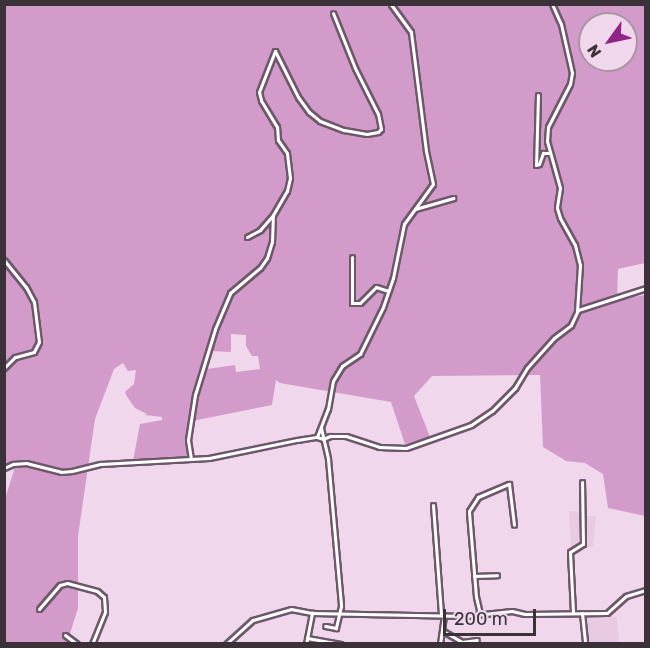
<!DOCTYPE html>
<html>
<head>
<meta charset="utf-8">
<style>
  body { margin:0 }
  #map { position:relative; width:650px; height:648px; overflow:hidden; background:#f0d7eb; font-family:Rubik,sans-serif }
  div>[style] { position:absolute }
  .built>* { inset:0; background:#e9cae3 }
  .green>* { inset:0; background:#d29bc9 }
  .roads { filter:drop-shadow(2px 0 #6d586a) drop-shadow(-2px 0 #6d586a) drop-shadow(0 2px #6d586a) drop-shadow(0 -2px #6d586a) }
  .minor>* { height:3px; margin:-1.5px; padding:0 1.5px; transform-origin:1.5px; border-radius:1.5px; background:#fff }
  span { translate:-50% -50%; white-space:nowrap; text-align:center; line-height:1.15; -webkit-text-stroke:6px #f0d7eb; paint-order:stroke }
  .frame { position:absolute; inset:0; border:6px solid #3a3139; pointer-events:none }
  .north { position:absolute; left:578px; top:12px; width:60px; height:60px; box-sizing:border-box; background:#f0d7eb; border:2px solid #a795a4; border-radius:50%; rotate:237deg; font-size:16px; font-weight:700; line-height:24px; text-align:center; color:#3a3139 }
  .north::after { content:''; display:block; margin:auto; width:21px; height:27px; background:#912587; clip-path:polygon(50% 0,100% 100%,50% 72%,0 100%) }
  .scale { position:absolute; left:443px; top:609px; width:93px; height:27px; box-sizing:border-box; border:3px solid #3a3139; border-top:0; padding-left:8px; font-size:18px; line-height:21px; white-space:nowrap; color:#3a3139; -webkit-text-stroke:4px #f0d7eb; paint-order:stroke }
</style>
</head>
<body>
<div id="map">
  <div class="built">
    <div style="clip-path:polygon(569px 511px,583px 512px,584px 516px,596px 516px,593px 547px,571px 549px)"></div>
    <div style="clip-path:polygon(584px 614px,617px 617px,619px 643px,586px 643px)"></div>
  </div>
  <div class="green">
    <div style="clip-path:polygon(evenodd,4px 5px,645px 5px,645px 263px,618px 269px,617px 300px,645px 295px,645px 516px,608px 508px,603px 474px,585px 463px,566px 461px,543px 447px,540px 375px,432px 376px,414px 396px,430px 437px,405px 444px,391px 402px,280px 383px,276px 380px,272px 405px,192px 421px,196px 395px,207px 369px,235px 365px,236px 372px,260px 369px,258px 356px,252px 356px,246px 346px,246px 335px,231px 334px,231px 352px,210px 351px,219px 321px,217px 319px,193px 404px,188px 427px,190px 453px,187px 457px,133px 461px,140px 424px,162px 420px,162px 417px,145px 415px,147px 414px,135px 408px,126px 395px,125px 392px,134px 384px,136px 370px,128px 371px,123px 363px,114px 369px,95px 419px,78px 536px,78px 608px,67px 643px,5px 643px,5px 499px,15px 467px,5px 470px,4px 5px,590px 24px,626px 24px,626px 60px,590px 60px,590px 24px)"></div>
  </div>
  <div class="roads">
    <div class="minor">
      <div style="left:552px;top:4px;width:22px;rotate:66deg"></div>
      <div style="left:561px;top:24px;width:50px;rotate:77.3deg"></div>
      <div style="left:572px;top:73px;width:11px;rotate:100deg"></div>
      <div style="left:570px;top:84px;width:48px;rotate:117.1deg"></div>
      <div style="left:548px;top:127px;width:14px;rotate:94deg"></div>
      <div style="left:547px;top:141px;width:49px;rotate:74.5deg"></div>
      <div style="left:560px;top:188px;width:20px;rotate:99deg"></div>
      <div style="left:557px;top:208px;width:10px;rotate:73deg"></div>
      <div style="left:560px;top:218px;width:31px;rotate:61deg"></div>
      <div style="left:575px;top:245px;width:21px;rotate:76deg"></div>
      <div style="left:580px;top:265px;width:46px;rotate:93.7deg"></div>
      <div style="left:538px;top:95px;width:70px;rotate:91.6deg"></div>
      <div style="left:536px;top:165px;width:3px;rotate:-18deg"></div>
      <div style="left:539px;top:164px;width:12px;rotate:-70deg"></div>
      <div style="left:543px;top:153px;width:6px"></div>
      <div style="left:415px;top:209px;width:40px;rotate:-16deg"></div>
      <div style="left:247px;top:237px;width:15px;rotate:-28deg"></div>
      <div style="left:260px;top:230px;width:20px;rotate:-49deg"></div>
      <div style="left:352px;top:257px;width:46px;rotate:90deg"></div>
      <div style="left:352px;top:303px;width:8px"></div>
      <div style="left:360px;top:303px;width:23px;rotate:-45deg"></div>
      <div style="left:376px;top:287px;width:13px;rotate:18deg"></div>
      <div style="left:4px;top:260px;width:35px;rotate:51deg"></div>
      <div style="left:26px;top:287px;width:17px;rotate:62deg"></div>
      <div style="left:34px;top:302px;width:40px;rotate:82.9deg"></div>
      <div style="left:39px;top:342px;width:11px;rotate:117deg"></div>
      <div style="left:34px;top:352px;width:20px;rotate:165deg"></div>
      <div style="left:15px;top:357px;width:16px;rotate:135deg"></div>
      <div style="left:321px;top:428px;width:32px;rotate:77deg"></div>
      <div style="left:328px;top:459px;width:148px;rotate:84.9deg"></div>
      <div style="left:341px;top:606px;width:23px;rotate:103deg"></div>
      <div style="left:336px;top:628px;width:11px;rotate:-170deg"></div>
      <div style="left:317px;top:437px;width:30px;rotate:-69deg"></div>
      <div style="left:328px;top:409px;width:28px;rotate:-80deg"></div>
      <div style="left:333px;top:381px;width:17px;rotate:-59deg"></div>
      <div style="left:342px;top:366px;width:22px;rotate:-34deg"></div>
      <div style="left:360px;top:354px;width:52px;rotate:-63.9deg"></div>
      <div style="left:383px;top:307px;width:31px;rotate:-71deg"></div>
      <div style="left:393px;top:278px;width:55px;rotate:-78.5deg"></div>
      <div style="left:404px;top:224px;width:49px;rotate:-54.1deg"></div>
      <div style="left:433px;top:184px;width:34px;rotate:-102deg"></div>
      <div style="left:426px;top:151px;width:120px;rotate:-97.2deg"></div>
      <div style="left:411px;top:32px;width:34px;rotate:-126deg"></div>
      <div style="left:323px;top:439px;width:8px;rotate:-23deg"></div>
      <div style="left:330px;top:436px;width:16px"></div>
      <div style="left:346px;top:436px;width:35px;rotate:18deg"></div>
      <div style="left:379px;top:447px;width:27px;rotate:2deg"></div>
      <div style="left:406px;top:448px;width:69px;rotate:-19.5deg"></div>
      <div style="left:471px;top:425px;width:25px;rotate:-34deg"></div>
      <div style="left:492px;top:411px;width:33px;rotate:-45deg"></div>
      <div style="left:515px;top:388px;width:23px;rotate:-59deg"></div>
      <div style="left:527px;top:368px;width:40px;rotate:-48deg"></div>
      <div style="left:554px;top:338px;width:21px;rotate:-37deg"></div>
      <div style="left:571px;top:325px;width:17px;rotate:-65deg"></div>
      <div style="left:578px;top:310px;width:71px;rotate:-17.9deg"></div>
      <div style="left:191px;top:459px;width:19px;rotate:-99deg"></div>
      <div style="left:188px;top:440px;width:46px;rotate:-81.2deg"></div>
      <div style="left:195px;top:395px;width:69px;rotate:-73.1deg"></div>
      <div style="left:215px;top:329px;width:39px;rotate:-67deg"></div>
      <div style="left:230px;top:293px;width:39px;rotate:-40deg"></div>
      <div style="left:260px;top:268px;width:12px;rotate:-55deg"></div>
      <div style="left:267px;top:258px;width:17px;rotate:-73deg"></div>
      <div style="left:272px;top:242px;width:27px;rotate:-88deg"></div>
      <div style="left:273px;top:215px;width:28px;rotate:-60deg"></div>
      <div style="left:287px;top:191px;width:13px;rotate:-77deg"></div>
      <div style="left:290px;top:178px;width:25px;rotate:-97deg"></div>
      <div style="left:287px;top:153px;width:16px;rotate:-125deg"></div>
      <div style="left:278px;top:140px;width:13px;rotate:-94deg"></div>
      <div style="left:277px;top:127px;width:31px;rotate:-121deg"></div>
      <div style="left:261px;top:100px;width:8px;rotate:-104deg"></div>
      <div style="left:259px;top:92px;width:44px;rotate:-68.7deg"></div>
      <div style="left:275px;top:51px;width:51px;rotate:63.4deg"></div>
      <div style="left:298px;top:97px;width:19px;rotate:54deg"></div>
      <div style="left:309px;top:112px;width:14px;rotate:39deg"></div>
      <div style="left:320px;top:121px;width:26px;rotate:21deg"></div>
      <div style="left:344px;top:130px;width:23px;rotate:10deg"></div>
      <div style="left:367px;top:134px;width:11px;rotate:-10deg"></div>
      <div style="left:378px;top:132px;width:4px;rotate:-45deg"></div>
      <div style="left:381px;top:129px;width:15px;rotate:-101deg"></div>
      <div style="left:378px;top:114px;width:51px;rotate:-116.6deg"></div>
      <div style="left:355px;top:68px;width:59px;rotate:-111.8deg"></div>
      <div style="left:4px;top:468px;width:10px;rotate:-24deg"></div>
      <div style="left:13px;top:464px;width:13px;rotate:-4deg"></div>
      <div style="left:26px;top:463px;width:36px;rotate:14deg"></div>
      <div style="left:61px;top:472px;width:11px;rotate:-5deg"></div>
      <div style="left:72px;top:471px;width:30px;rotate:-14deg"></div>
      <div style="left:101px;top:464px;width:108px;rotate:-3.2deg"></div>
      <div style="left:209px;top:458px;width:90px;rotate:-11.6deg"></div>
      <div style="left:297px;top:440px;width:20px;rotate:-9deg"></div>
      <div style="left:317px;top:437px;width:6px;rotate:18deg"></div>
      <div style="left:433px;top:505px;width:110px;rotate:85.8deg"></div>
      <div style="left:474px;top:576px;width:23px;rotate:-2deg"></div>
      <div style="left:39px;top:609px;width:32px;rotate:-49deg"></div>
      <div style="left:60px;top:585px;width:7px;rotate:-16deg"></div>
      <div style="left:67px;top:583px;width:31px;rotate:15deg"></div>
      <div style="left:97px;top:591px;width:9px;rotate:41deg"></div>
      <div style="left:104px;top:597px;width:15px;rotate:86deg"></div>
      <div style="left:105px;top:612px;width:35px;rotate:112deg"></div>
      <div style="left:573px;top:612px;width:60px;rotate:-92.9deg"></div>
      <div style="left:570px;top:552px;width:15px;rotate:-32deg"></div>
      <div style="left:583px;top:544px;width:62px;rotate:-90.9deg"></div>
      <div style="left:582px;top:613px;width:31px;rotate:84deg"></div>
      <div style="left:480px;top:614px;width:17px;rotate:-103deg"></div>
      <div style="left:476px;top:597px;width:86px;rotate:-94.7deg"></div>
      <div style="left:469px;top:511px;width:17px;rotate:-57deg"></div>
      <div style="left:478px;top:497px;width:34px;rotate:-23deg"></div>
      <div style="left:509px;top:484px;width:41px;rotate:83deg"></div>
      <div style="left:443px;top:631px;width:22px;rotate:30deg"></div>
      <div style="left:462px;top:642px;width:15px;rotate:-8deg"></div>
      <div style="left:65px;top:635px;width:15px;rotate:37deg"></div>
      <div style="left:307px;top:638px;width:34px;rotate:10deg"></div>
      <div style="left:226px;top:644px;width:36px;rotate:-42deg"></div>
      <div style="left:253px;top:620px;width:40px;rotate:-16deg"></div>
      <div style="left:291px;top:609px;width:21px;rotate:11deg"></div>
      <div style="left:312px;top:613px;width:154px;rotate:1.1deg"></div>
      <div style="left:466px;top:616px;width:46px;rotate:-6.2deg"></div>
      <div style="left:512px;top:611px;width:13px;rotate:13deg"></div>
      <div style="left:525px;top:614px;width:82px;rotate:-0.7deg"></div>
      <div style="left:607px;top:613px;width:25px;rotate:-42deg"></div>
      <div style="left:626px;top:596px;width:21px;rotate:-17deg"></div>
      <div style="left:306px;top:644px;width:32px;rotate:-79deg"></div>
      <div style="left:440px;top:644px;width:29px;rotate:-82deg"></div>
    </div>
  </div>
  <div class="frame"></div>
  <div class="north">N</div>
  <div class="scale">200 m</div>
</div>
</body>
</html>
